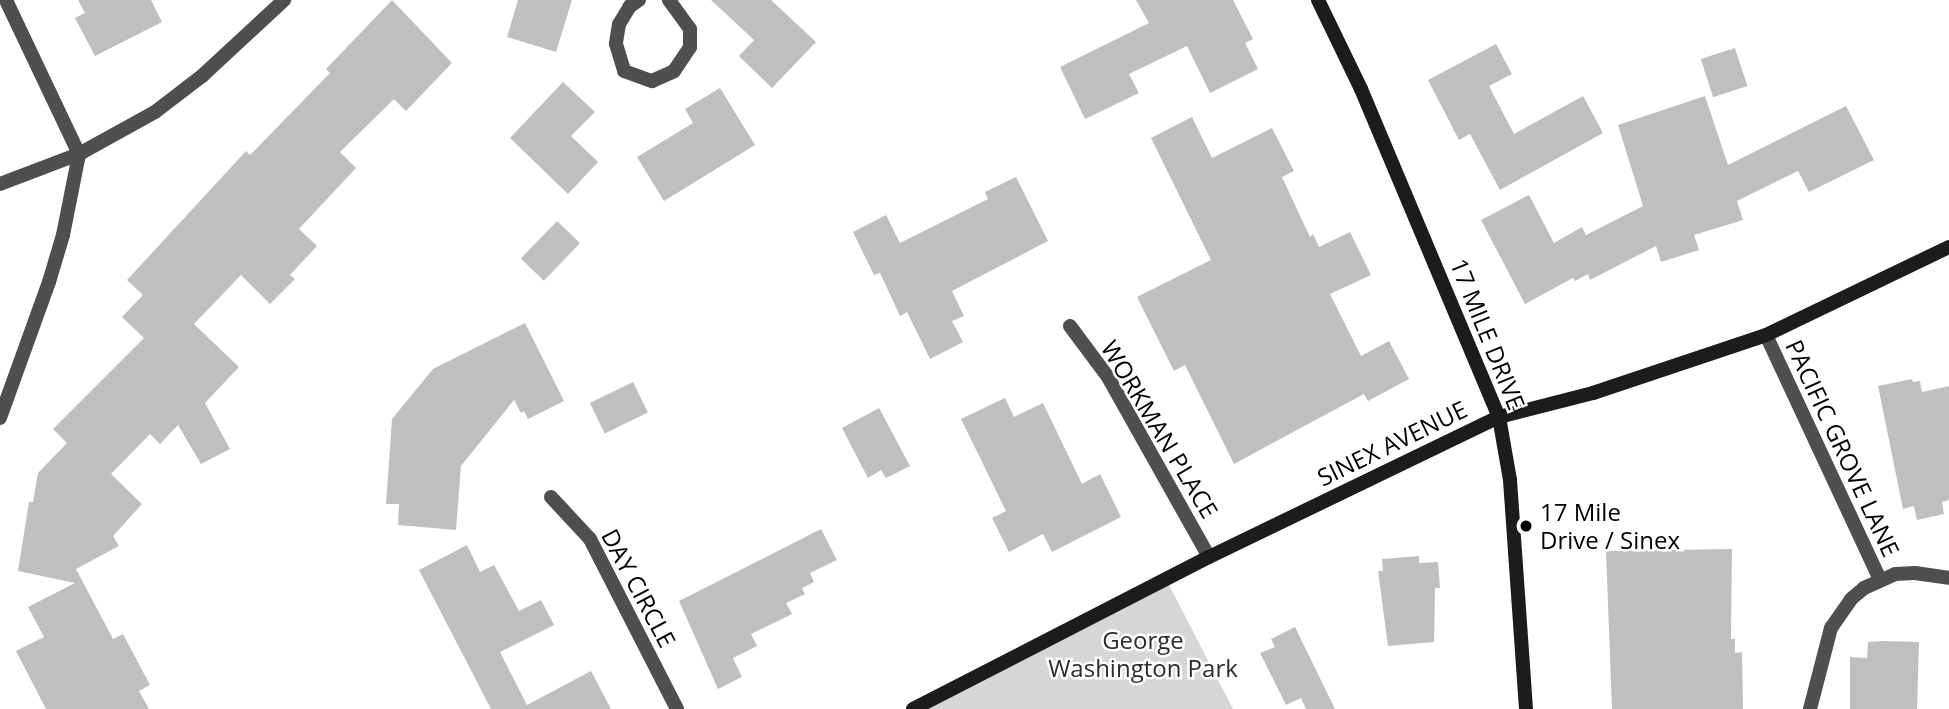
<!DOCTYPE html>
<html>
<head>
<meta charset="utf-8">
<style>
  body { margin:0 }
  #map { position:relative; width:1949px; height:709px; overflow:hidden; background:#fff; font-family:"Open Sans",sans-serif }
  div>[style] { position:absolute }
  .green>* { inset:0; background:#d6d6d6 }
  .building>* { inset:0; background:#bfbfbf; transform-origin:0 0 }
  .lane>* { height:14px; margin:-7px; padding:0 7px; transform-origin:7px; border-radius:7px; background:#4f4f4f }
  .street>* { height:14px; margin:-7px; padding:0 7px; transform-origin:7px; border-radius:7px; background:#4f4f4f }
  .secondary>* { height:14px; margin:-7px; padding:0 7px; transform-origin:7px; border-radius:7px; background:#1c1c1c }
  .dots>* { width:19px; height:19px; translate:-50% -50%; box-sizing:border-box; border:4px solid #fff; border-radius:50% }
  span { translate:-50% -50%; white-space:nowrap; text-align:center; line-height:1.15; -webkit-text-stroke:5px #fff; paint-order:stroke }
  .street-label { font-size:24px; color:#000 }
  .poi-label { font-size:24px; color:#000 }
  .left { translate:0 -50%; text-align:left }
  .park-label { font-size:24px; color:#2d2d2d }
</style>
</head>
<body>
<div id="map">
  <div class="green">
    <div style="clip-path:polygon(1166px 579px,1233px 709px,913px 709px)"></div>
  </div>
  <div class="building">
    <div style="clip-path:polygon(78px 0,151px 0,162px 22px,95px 56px,75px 18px,85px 13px)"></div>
    <div style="clip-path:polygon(392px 0,452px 63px,406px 111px,394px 99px,340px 152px,356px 168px,299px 229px,317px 246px,290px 275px,295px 279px,270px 304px,241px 275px,194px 324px,239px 367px,205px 403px,230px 449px,201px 464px,178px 425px,160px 444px,150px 434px,111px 474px,142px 504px,113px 536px,119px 546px,76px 569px,113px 639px,123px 634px,150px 685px,139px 691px,149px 709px,46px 709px,16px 651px,44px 637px,28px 607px,75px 583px,18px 571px,29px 502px,33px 502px,38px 473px,67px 443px,53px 429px,144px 338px,122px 317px,143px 295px,127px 280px,246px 151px,250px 155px,330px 73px,326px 69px)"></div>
    <div style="clip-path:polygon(518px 0,572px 0,556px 52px,507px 37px)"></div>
    <div style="clip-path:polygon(711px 0,771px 0,816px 42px,772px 88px,739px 56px,754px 40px)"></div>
    <div style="clip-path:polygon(1136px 0,1233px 0,1253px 39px,1245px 43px,1258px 69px,1210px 93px,1187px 46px,1129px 74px,1139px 93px,1085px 119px,1060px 67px,1149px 23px)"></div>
    <div style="clip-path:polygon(1496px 44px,1512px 74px,1489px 86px,1514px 134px,1583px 96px,1603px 133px,1500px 190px,1470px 134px,1459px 140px,1428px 80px)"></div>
    <div style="left:1735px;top:48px;width:40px;height:36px;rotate:72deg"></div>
    <div style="clip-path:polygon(563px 82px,595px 112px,571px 136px,598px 162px,568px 194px,510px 138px)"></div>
    <div style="clip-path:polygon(720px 88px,755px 145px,664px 201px,637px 157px,693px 123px,685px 109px)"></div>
    <div style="clip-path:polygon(1705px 96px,1728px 165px,1846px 106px,1874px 160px,1809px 192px,1798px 171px,1737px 201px,1743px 220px,1694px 235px,1699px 250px,1661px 262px,1656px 246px,1590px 280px,1588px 274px,1575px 281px,1573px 278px,1525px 304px,1481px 220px,1529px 195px,1554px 243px,1582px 227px,1586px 235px,1643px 206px,1618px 125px)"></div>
    <div style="clip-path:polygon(1192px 117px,1212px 158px,1272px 128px,1294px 171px,1282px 177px,1310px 237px,1313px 234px,1319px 247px,1350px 232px,1371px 275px,1330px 294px,1361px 356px,1389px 341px,1409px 379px,1368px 401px,1364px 394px,1234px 464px,1185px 365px,1174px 371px,1137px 297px,1211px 260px,1151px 138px)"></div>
    <div style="clip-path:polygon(1016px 177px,1048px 241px,952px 291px,964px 316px,952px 321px,963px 342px,930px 359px,907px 312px,900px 316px,880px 273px,874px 275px,853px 232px,886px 215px,900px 243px,988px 199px,985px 192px)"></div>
    <div style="left:557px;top:221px;width:32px;height:52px;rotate:44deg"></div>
    <div style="clip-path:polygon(525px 323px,564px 401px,528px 419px,524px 411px,521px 413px,514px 400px,461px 466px,456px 530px,398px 525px,399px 504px,386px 504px,392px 419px,433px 369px)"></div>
    <div style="clip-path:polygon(1912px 379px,1913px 382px,1920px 381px,1922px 392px,1949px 386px,1949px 500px,1942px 502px,1944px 514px,1917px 520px,1914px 506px,1903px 509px,1878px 386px)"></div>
    <div style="left:633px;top:382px;width:34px;height:48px;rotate:64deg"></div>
    <div style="clip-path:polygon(1005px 398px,1014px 417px,1043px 403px,1082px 484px,1100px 474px,1121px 517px,1052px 552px,1043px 534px,1009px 552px,992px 518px,1006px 511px,961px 419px)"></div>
    <div style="clip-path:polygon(879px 408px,910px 466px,886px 478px,881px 470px,868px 478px,842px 428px)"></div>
    <div style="clip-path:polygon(821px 529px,837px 560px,810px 573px,814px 582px,802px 588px,805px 594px,786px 603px,792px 614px,751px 634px,757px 646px,733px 658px,742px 677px,718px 689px,679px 601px)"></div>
    <div style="clip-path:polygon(467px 545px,480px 572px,494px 565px,519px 611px,541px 600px,554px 625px,500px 652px,527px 705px,591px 671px,611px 709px,491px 709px,419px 570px)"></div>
    <div style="clip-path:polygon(1732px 549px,1731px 639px,1735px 639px,1735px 653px,1742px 652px,1743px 709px,1612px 709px,1606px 551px)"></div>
    <div style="clip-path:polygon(1419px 556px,1419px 563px,1438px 562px,1440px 588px,1435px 588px,1434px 642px,1388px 646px,1378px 571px,1383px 571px,1382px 559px)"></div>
    <div style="clip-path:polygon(1295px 627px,1335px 709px,1306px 709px,1301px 698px,1286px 705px,1260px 653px,1275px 647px,1271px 639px)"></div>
    <div style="clip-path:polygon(1884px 641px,1919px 642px,1917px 709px,1850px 709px,1850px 657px,1867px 658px,1868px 642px)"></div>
  </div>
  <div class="lane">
    <div style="left:1766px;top:335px;width:270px;rotate:65deg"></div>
    <div style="left:1810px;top:709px;width:84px;rotate:-75.5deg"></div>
    <div style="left:1831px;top:628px;width:35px;rotate:-55deg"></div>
    <div style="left:1851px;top:599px;width:17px;rotate:-40deg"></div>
    <div style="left:1864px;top:588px;width:34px;rotate:-24deg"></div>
    <div style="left:1895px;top:574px;width:20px;rotate:-3deg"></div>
    <div style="left:1915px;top:573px;width:34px;rotate:8deg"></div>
  </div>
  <div class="street">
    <div style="left:639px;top:0;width:11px;rotate:146deg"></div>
    <div style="left:630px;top:6px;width:21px;rotate:121deg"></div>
    <div style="left:619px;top:24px;width:20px;rotate:99deg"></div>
    <div style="left:616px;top:44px;width:28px;rotate:73deg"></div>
    <div style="left:624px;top:71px;width:30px;rotate:20deg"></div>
    <div style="left:652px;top:81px;width:24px;rotate:-24deg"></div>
    <div style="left:674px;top:71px;width:29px;rotate:-56deg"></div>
    <div style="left:690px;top:47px;width:18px;rotate:-90deg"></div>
    <div style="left:690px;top:29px;width:36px;rotate:-126deg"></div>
    <div style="left:0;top:184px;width:85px;rotate:-20.8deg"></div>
    <div style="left:79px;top:154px;width:87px;rotate:-28.9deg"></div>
    <div style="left:155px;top:112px;width:59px;rotate:-37.5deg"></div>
    <div style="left:202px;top:76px;width:112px;rotate:-42.8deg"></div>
    <div style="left:1070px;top:326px;width:64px;rotate:53.3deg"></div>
    <div style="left:1108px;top:377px;width:206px;rotate:60.7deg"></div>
    <div style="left:0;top:418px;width:145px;rotate:-70.2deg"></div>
    <div style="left:49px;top:282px;width:49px;rotate:-73.4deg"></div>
    <div style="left:63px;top:235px;width:83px;rotate:-78.8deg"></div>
    <div style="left:79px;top:154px;width:170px;rotate:-115.4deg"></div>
    <div style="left:551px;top:497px;width:57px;rotate:47.1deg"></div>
    <div style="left:590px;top:539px;width:191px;rotate:62.9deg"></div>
  </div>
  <div class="secondary">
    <div style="left:1318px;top:0;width:99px;rotate:64.2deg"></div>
    <div style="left:1361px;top:89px;width:356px;rotate:67.2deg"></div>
    <div style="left:1499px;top:417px;width:64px;rotate:80.1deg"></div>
    <div style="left:1510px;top:480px;width:230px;rotate:86deg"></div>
    <div style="left:913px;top:709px;width:333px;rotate:-27.2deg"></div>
    <div style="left:1209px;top:557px;width:322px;rotate:-25.8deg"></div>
    <div style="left:1499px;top:417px;width:97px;rotate:-14.3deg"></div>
    <div style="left:1593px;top:393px;width:182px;rotate:-18.5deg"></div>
    <div style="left:1766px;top:335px;width:203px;rotate:-25.7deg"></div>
  </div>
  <div class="dots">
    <div style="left:1526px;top:526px;background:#000"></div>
  </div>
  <div class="street-label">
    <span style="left:1488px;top:334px;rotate:68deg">17 MILE DRIVE</span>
    <span style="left:1160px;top:429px;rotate:59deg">WORKMAN PLACE</span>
    <span style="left:1392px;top:443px;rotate:-26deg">SINEX AVENUE</span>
    <span style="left:1843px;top:448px;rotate:65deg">PACIFIC GROVE LANE</span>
    <span style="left:639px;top:588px;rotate:62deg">DAY CIRCLE</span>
  </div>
  <div class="poi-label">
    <span class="left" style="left:1540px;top:526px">17 Mile<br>Drive / Sinex</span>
  </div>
  <div class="park-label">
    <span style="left:1143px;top:654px">George<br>Washington Park</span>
  </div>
</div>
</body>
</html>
